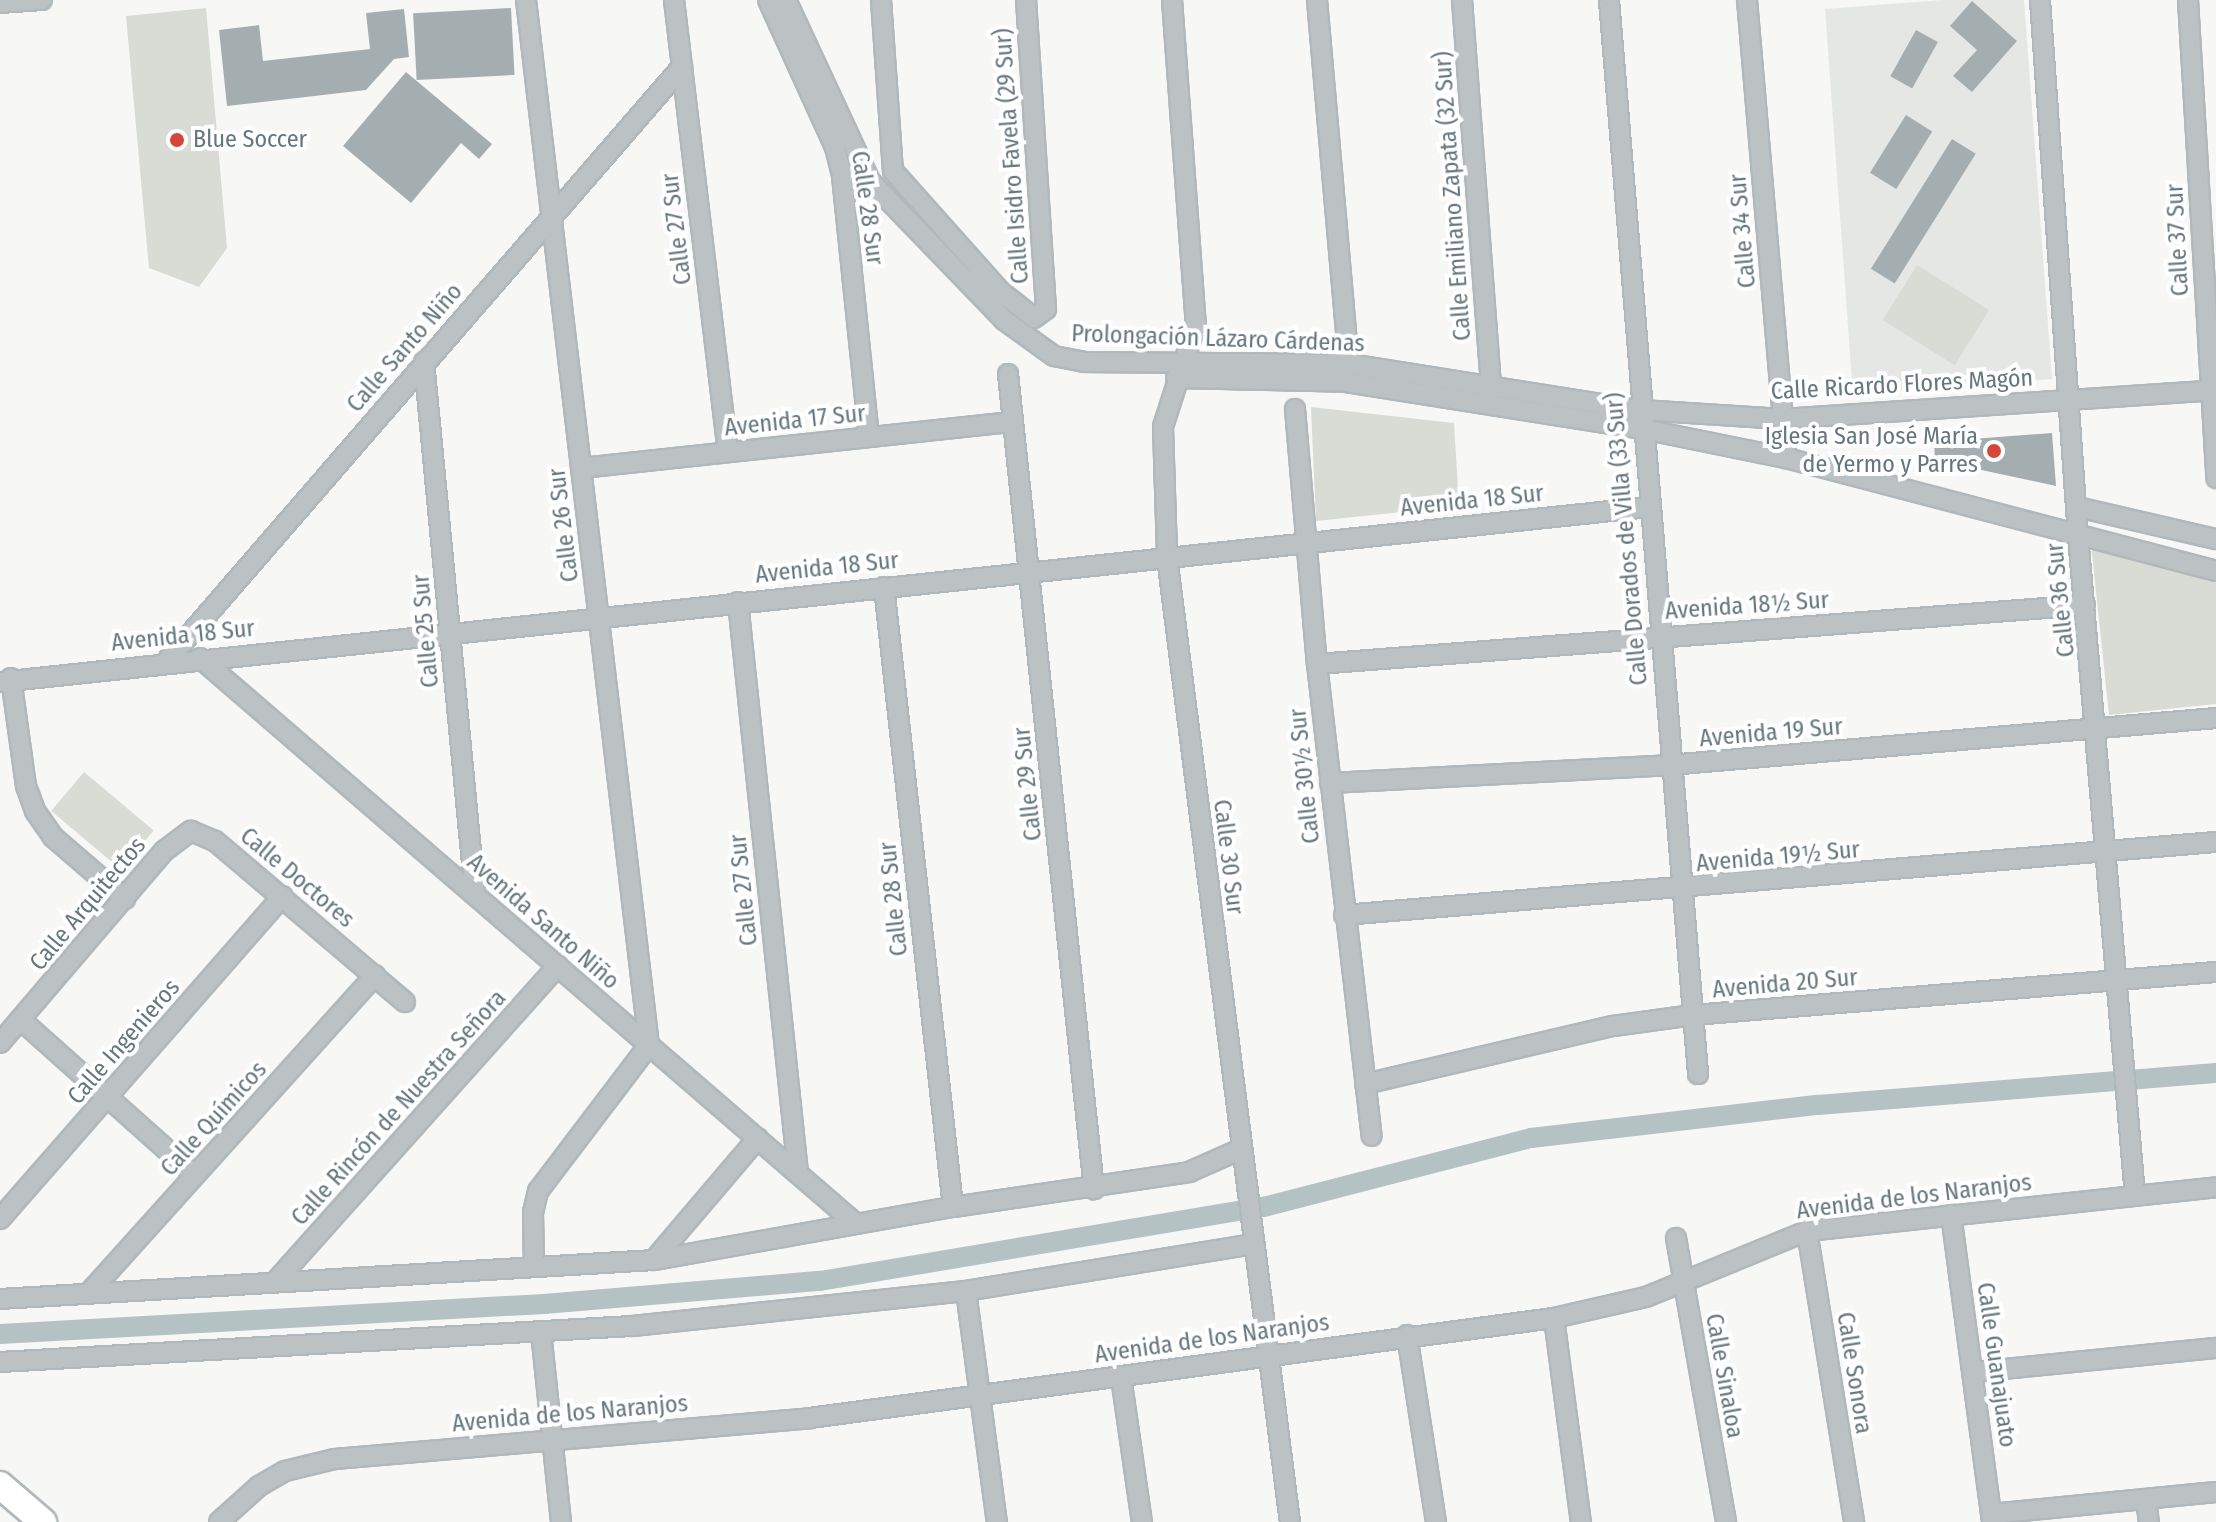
<!DOCTYPE html>
<html>
<head>
<meta charset="utf-8">
<style>
  body { margin:0 }
  #map { position:relative; width:2216px; height:1522px; overflow:hidden; background:#f7f7f5; font-family:"Fira Sans Condensed",sans-serif }
  div>[style] { position:absolute }
  .built>* { inset:0; background:#e5e7e5 }
  .green>* { inset:0; background:#d8dcd5; transform-origin:0 0 }
  .canal>* { height:20px; margin:-10px; padding:0 10px; transform-origin:10px; border-radius:10px; background:#b4c2c4 }
  .building>* { inset:0; background:#a4aeb1; transform-origin:0 0 }
  .roads { filter:drop-shadow(2px 0 #b1b8bb) drop-shadow(-2px 0 #b1b8bb) drop-shadow(0 2px #b1b8bb) drop-shadow(0 -2px #b1b8bb) }
  .minor>* { height:18px; margin:-9px; padding:0 9px; transform-origin:9px; border-radius:9px; background:#bcc2c4 }
  .secondary>* { height:26px; margin:-13px; padding:0 13px; transform-origin:13px; border-radius:13px; background:#fff }
  .dots>* { width:22px; height:22px; translate:-50% -50%; box-sizing:border-box; border:4px solid #fff; border-radius:50% }
  span { translate:-50% -50%; white-space:nowrap; text-align:center; line-height:1.15; -webkit-text-stroke:8px #fff; paint-order:stroke }
  .poi-label { font-size:24px; color:#65767d }
  .left { translate:0 -50%; text-align:left }
  .right { translate:-100% -50%; text-align:right }
  .street-label { font-size:24px; color:#65767d }
</style>
</head>
<body>
<div id="map">
  <div class="built">
    <div style="clip-path:polygon(1942px 0,2024px 0,2052px 379px,1853px 395px,1825px 9px)"></div>
  </div>
  <div class="green">
    <div style="clip-path:polygon(206px 8px,227px 248px,199px 287px,149px 268px,126px 16px)"></div>
    <div style="left:1917px;top:265px;width:85px;height:65px;rotate:32deg"></div>
    <div style="clip-path:polygon(1311px 407px,1454px 423px,1459px 506px,1316px 521px)"></div>
    <div style="clip-path:polygon(2091px 544px,2216px 576px,2216px 704px,2109px 715px)"></div>
    <div style="left:84px;top:772px;width:91px;height:51px;rotate:40deg"></div>
  </div>
  <div class="canal">
    <div style="left:0;top:1334px;width:545px;rotate:-3.16deg"></div>
    <div style="left:544px;top:1304px;width:277px;rotate:-4.8deg"></div>
    <div style="left:820px;top:1281px;width:450px;rotate:-9.5deg"></div>
    <div style="left:1264px;top:1207px;width:276px;rotate:-14.5deg"></div>
    <div style="left:1531px;top:1138px;width:289px;rotate:-6.6deg"></div>
    <div style="left:1818px;top:1105px;width:399px;rotate:-4.6deg"></div>
  </div>
  <div class="building">
    <div style="clip-path:polygon(1972px 1px,2017px 41px,1972px 92px,1953px 76px,1977px 50px,1950px 26px)"></div>
    <div style="left:511px;top:8px;width:67px;height:98px;rotate:87deg"></div>
    <div style="clip-path:polygon(404px 9px,409px 57px,394px 59px,366px 90px,227px 106px,219px 30px,259px 25px,263px 61px,370px 49px,366px 13px)"></div>
    <div style="left:1916px;top:30px;width:25px;height:53px;rotate:29deg"></div>
    <div style="clip-path:polygon(406px 72px,492px 144px,479px 159px,461px 143px,411px 203px,343px 146px)"></div>
    <div style="left:1906px;top:115px;width:31px;height:68px;rotate:32deg"></div>
    <div style="left:1952px;top:139px;width:28px;height:153px;rotate:32deg"></div>
    <div style="clip-path:polygon(2052px 433px,2056px 486px,1935px 460px,1934px 442px)"></div>
  </div>
  <div class="roads">
    <div class="minor">
      <div style="left:526px;top:0;width:1052px;rotate:83.29deg"></div>
      <div style="left:649px;top:1045px;width:183px;rotate:127.2deg"></div>
      <div style="left:538px;top:1191px;width:22px;rotate:103deg"></div>
      <div style="left:533px;top:1212px;width:55px;rotate:89deg"></div>
      <div style="left:674px;top:0;width:455px;rotate:83.2deg"></div>
      <div style="left:768px;top:0;width:162px;rotate:65.5deg"></div>
      <div style="left:835px;top:147px;width:30px;rotate:76deg"></div>
      <div style="left:842px;top:176px;width:262px;rotate:84.1deg"></div>
      <div style="left:786px;top:0;width:200px;rotate:65.1deg"></div>
      <div style="left:870px;top:181px;width:193px;rotate:46deg"></div>
      <div style="left:1004px;top:320px;width:62px;rotate:35.8deg"></div>
      <div style="left:1054px;top:356px;width:32px;rotate:11deg"></div>
      <div style="left:1085px;top:362px;width:264px;rotate:0.4deg"></div>
      <div style="left:1349px;top:364px;width:296px;rotate:9deg"></div>
      <div style="left:1641px;top:410px;width:142px;rotate:3.6deg"></div>
      <div style="left:1783px;top:419px;width:434px;rotate:-3.8deg"></div>
      <div style="left:881px;top:0;width:171px;rotate:86deg"></div>
      <div style="left:893px;top:171px;width:161px;rotate:48.3deg"></div>
      <div style="left:1000px;top:291px;width:43px;rotate:38.5deg"></div>
      <div style="left:1034px;top:318px;width:15px;rotate:-37deg"></div>
      <div style="left:1046px;top:309px;width:310px;rotate:-93.7deg"></div>
      <div style="left:1172px;top:0;width:325px;rotate:85.8deg"></div>
      <div style="left:1196px;top:324px;width:108px;rotate:107.8deg"></div>
      <div style="left:1163px;top:427px;width:130px;rotate:88.2deg"></div>
      <div style="left:1167px;top:557px;width:973px;rotate:82.74deg"></div>
      <div style="left:1317px;top:0;width:365px;rotate:85deg"></div>
      <div style="left:1462px;top:0;width:390px;rotate:85.7deg"></div>
      <div style="left:1609px;top:0;width:1078px;rotate:85.26deg"></div>
      <div style="left:1747px;top:0;width:460px;rotate:85.1deg"></div>
      <div style="left:2040px;top:0;width:537px;rotate:85.94deg"></div>
      <div style="left:2078px;top:536px;width:661px;rotate:85.06deg"></div>
      <div style="left:2188px;top:0;width:479px;rotate:86.6deg"></div>
      <div style="left:0;top:3px;width:42px;rotate:-4.1deg"></div>
      <div style="left:424px;top:362px;width:534px;rotate:84.52deg"></div>
      <div style="left:1008px;top:374px;width:820px;rotate:83.98deg"></div>
      <div style="left:1176px;top:378px;width:170px;rotate:1.3deg"></div>
      <div style="left:1346px;top:382px;width:301px;rotate:9deg"></div>
      <div style="left:1643px;top:429px;width:146px;rotate:11.5deg"></div>
      <div style="left:1786px;top:458px;width:445px;rotate:14.7deg"></div>
      <div style="left:1295px;top:409px;width:256px;rotate:85.1deg"></div>
      <div style="left:1317px;top:664px;width:475px;rotate:83.4deg"></div>
      <div style="left:581px;top:468px;width:434px;rotate:-6.1deg"></div>
      <div style="left:2077px;top:507px;width:143px;rotate:13deg"></div>
      <div style="left:884px;top:587px;width:624px;rotate:83.65deg"></div>
      <div style="left:738px;top:602px;width:574px;rotate:84deg"></div>
      <div style="left:200px;top:658px;width:865px;rotate:40.78deg"></div>
      <div style="left:166px;top:662px;width:788px;rotate:-49.07deg"></div>
      <div style="left:1317px;top:664px;width:770px;rotate:-4.39deg"></div>
      <div style="left:11px;top:678px;width:109px;rotate:82.1deg"></div>
      <div style="left:26px;top:786px;width:27px;rotate:70deg"></div>
      <div style="left:35px;top:811px;width:32px;rotate:55deg"></div>
      <div style="left:53px;top:837px;width:95px;rotate:40.7deg"></div>
      <div style="left:0;top:682px;width:1658px;rotate:-6.06deg"></div>
      <div style="left:1330px;top:783px;width:339px;rotate:-3deg"></div>
      <div style="left:1669px;top:765px;width:549px;rotate:-4.91deg"></div>
      <div style="left:1344px;top:915px;width:875px;rotate:-4.79deg"></div>
      <div style="left:21px;top:1020px;width:233px;rotate:41.7deg"></div>
      <div style="left:0;top:1043px;width:253px;rotate:-49.5deg"></div>
      <div style="left:164px;top:851px;width:34px;rotate:-37deg"></div>
      <div style="left:191px;top:831px;width:26px;rotate:23deg"></div>
      <div style="left:215px;top:841px;width:249px;rotate:40.3deg"></div>
      <div style="left:1365px;top:1084px;width:255px;rotate:-13.2deg"></div>
      <div style="left:1613px;top:1026px;width:81px;rotate:-7.8deg"></div>
      <div style="left:1693px;top:1015px;width:525px;rotate:-4.7deg"></div>
      <div style="left:1951px;top:1214px;width:311px;rotate:82.4deg"></div>
      <div style="left:0;top:1219px;width:429px;rotate:-48.8deg"></div>
      <div style="left:1807px;top:1231px;width:295px;rotate:80.8deg"></div>
      <div style="left:1676px;top:1238px;width:288px;rotate:80deg"></div>
      <div style="left:654px;top:1260px;width:160px;rotate:-49.6deg"></div>
      <div style="left:276px;top:1281px;width:423px;rotate:-48.2deg"></div>
      <div style="left:966px;top:1291px;width:233px;rotate:82.4deg"></div>
      <div style="left:88px;top:1294px;width:429px;rotate:-48deg"></div>
      <div style="left:0;top:1299px;width:655px;rotate:-3.41deg"></div>
      <div style="left:654px;top:1260px;width:304px;rotate:-10.1deg"></div>
      <div style="left:953px;top:1207px;width:239px;rotate:-8.4deg"></div>
      <div style="left:1189px;top:1172px;width:57px;rotate:-23.9deg"></div>
      <div style="left:1554px;top:1318px;width:206px;rotate:82.5deg"></div>
      <div style="left:541px;top:1332px;width:191px;rotate:84deg"></div>
      <div style="left:1407px;top:1335px;width:189px;rotate:81.2deg"></div>
      <div style="left:0;top:1362px;width:633px;rotate:-3.26deg"></div>
      <div style="left:632px;top:1326px;width:336px;rotate:-6deg"></div>
      <div style="left:966px;top:1291px;width:291px;rotate:-9.3deg"></div>
      <div style="left:1974px;top:1372px;width:243px;rotate:-5.7deg"></div>
      <div style="left:1121px;top:1377px;width:147px;rotate:81.8deg"></div>
      <div style="left:2146px;top:1499px;width:23px;rotate:83deg"></div>
      <div style="left:1991px;top:1514px;width:226px;rotate:-5.6deg"></div>
      <div style="left:219px;top:1522px;width:54px;rotate:-42deg"></div>
      <div style="left:259px;top:1486px;width:30px;rotate:-30deg"></div>
      <div style="left:285px;top:1471px;width:51px;rotate:-13.5deg"></div>
      <div style="left:335px;top:1459px;width:477px;rotate:-4.9deg"></div>
      <div style="left:810px;top:1418px;width:751px;rotate:-7.66deg"></div>
      <div style="left:1554px;top:1318px;width:94px;rotate:-12.9deg"></div>
      <div style="left:1646px;top:1297px;width:174px;rotate:-22.3deg"></div>
      <div style="left:1807px;top:1231px;width:411px;rotate:-6.1deg"></div>
    </div>
    <div class="secondary">
      <div style="left:0;top:1485px;width:57px;rotate:40.7deg"></div>
    </div>
  </div>
  <div class="dots">
    <div style="left:177px;top:140px;background:#d44739"></div>
    <div style="left:1994px;top:451px;background:#d44739"></div>
  </div>
  <div class="poi-label">
    <span class="left" style="left:193px;top:140px">Blue Soccer</span>
    <span class="right" style="left:1978px;top:451px">Iglesia San José María<br>de Yermo y Parres</span>
  </div>
  <div class="street-label">
    <span style="left:1012px;top:156px;rotate:-94deg">Calle Isidro Favela (29 Sur)</span>
    <span style="left:1453px;top:196px;rotate:-94deg">Calle Emiliano Zapata (32 Sur)</span>
    <span style="left:867px;top:208px;rotate:82deg">Calle 28 Sur</span>
    <span style="left:677px;top:229px;rotate:-97deg">Calle 27 Sur</span>
    <span style="left:1743px;top:231px;rotate:-95deg">Calle 34 Sur</span>
    <span style="left:2178px;top:240px;rotate:-93deg">Calle 37 Sur</span>
    <span style="left:1218px;top:339px;rotate:2deg">Prolongación Lázaro Cárdenas</span>
    <span style="left:405px;top:348px;rotate:-49deg">Calle Santo Niño</span>
    <span style="left:1902px;top:385px;rotate:-3deg">Calle Ricardo Flores Magón</span>
    <span style="left:795px;top:421px;rotate:-6deg">Avenida 17 Sur</span>
    <span style="left:1472px;top:501px;rotate:-6deg">Avenida 18 Sur</span>
    <span style="left:564px;top:525px;rotate:-97deg">Calle 26 Sur</span>
    <span style="left:1627px;top:539px;rotate:-95deg">Calle Dorados de Villa (33 Sur)</span>
    <span style="left:827px;top:568px;rotate:-6deg">Avenida 18 Sur</span>
    <span style="left:2061px;top:600px;rotate:-96deg">Calle 36 Sur</span>
    <span style="left:1747px;top:606px;rotate:-4deg">Avenida 18½ Sur</span>
    <span style="left:426px;top:631px;rotate:-95deg">Calle 25 Sur</span>
    <span style="left:183px;top:636px;rotate:-6deg">Avenida 18 Sur</span>
    <span style="left:1771px;top:733px;rotate:-5deg">Avenida 19 Sur</span>
    <span style="left:1305px;top:776px;rotate:-96deg">Calle 30½ Sur</span>
    <span style="left:1028px;top:784px;rotate:-96deg">Calle 29 Sur</span>
    <span style="left:1228px;top:857px;rotate:83deg">Calle 30 Sur</span>
    <span style="left:1778px;top:857px;rotate:-5deg">Avenida 19½ Sur</span>
    <span style="left:297px;top:878px;rotate:40deg">Calle Doctores</span>
    <span style="left:744px;top:890px;rotate:-96deg">Calle 27 Sur</span>
    <span style="left:894px;top:899px;rotate:-96deg">Calle 28 Sur</span>
    <span style="left:88px;top:904px;rotate:-50deg">Calle Arquitectos</span>
    <span style="left:543px;top:922px;rotate:41deg">Avenida Santo Niño</span>
    <span style="left:1785px;top:984px;rotate:-5deg">Avenida 20 Sur</span>
    <span style="left:124px;top:1042px;rotate:-49deg">Calle Ingenieros</span>
    <span style="left:399px;top:1108px;rotate:-48deg">Calle Rincón de Nuestra Señora</span>
    <span style="left:214px;top:1119px;rotate:-48deg">Calle Químicos</span>
    <span style="left:1914px;top:1197px;rotate:-7deg">Avenida de los Naranjos</span>
    <span style="left:1212px;top:1339px;rotate:-8deg">Avenida de los Naranjos</span>
    <span style="left:1996px;top:1365px;rotate:82deg">Calle Guanajuato</span>
    <span style="left:1854px;top:1373px;rotate:81deg">Calle Sonora</span>
    <span style="left:1724px;top:1376px;rotate:80deg">Calle Sinaloa</span>
    <span style="left:570px;top:1414px;rotate:-5deg">Avenida de los Naranjos</span>
  </div>
</div>
</body>
</html>
